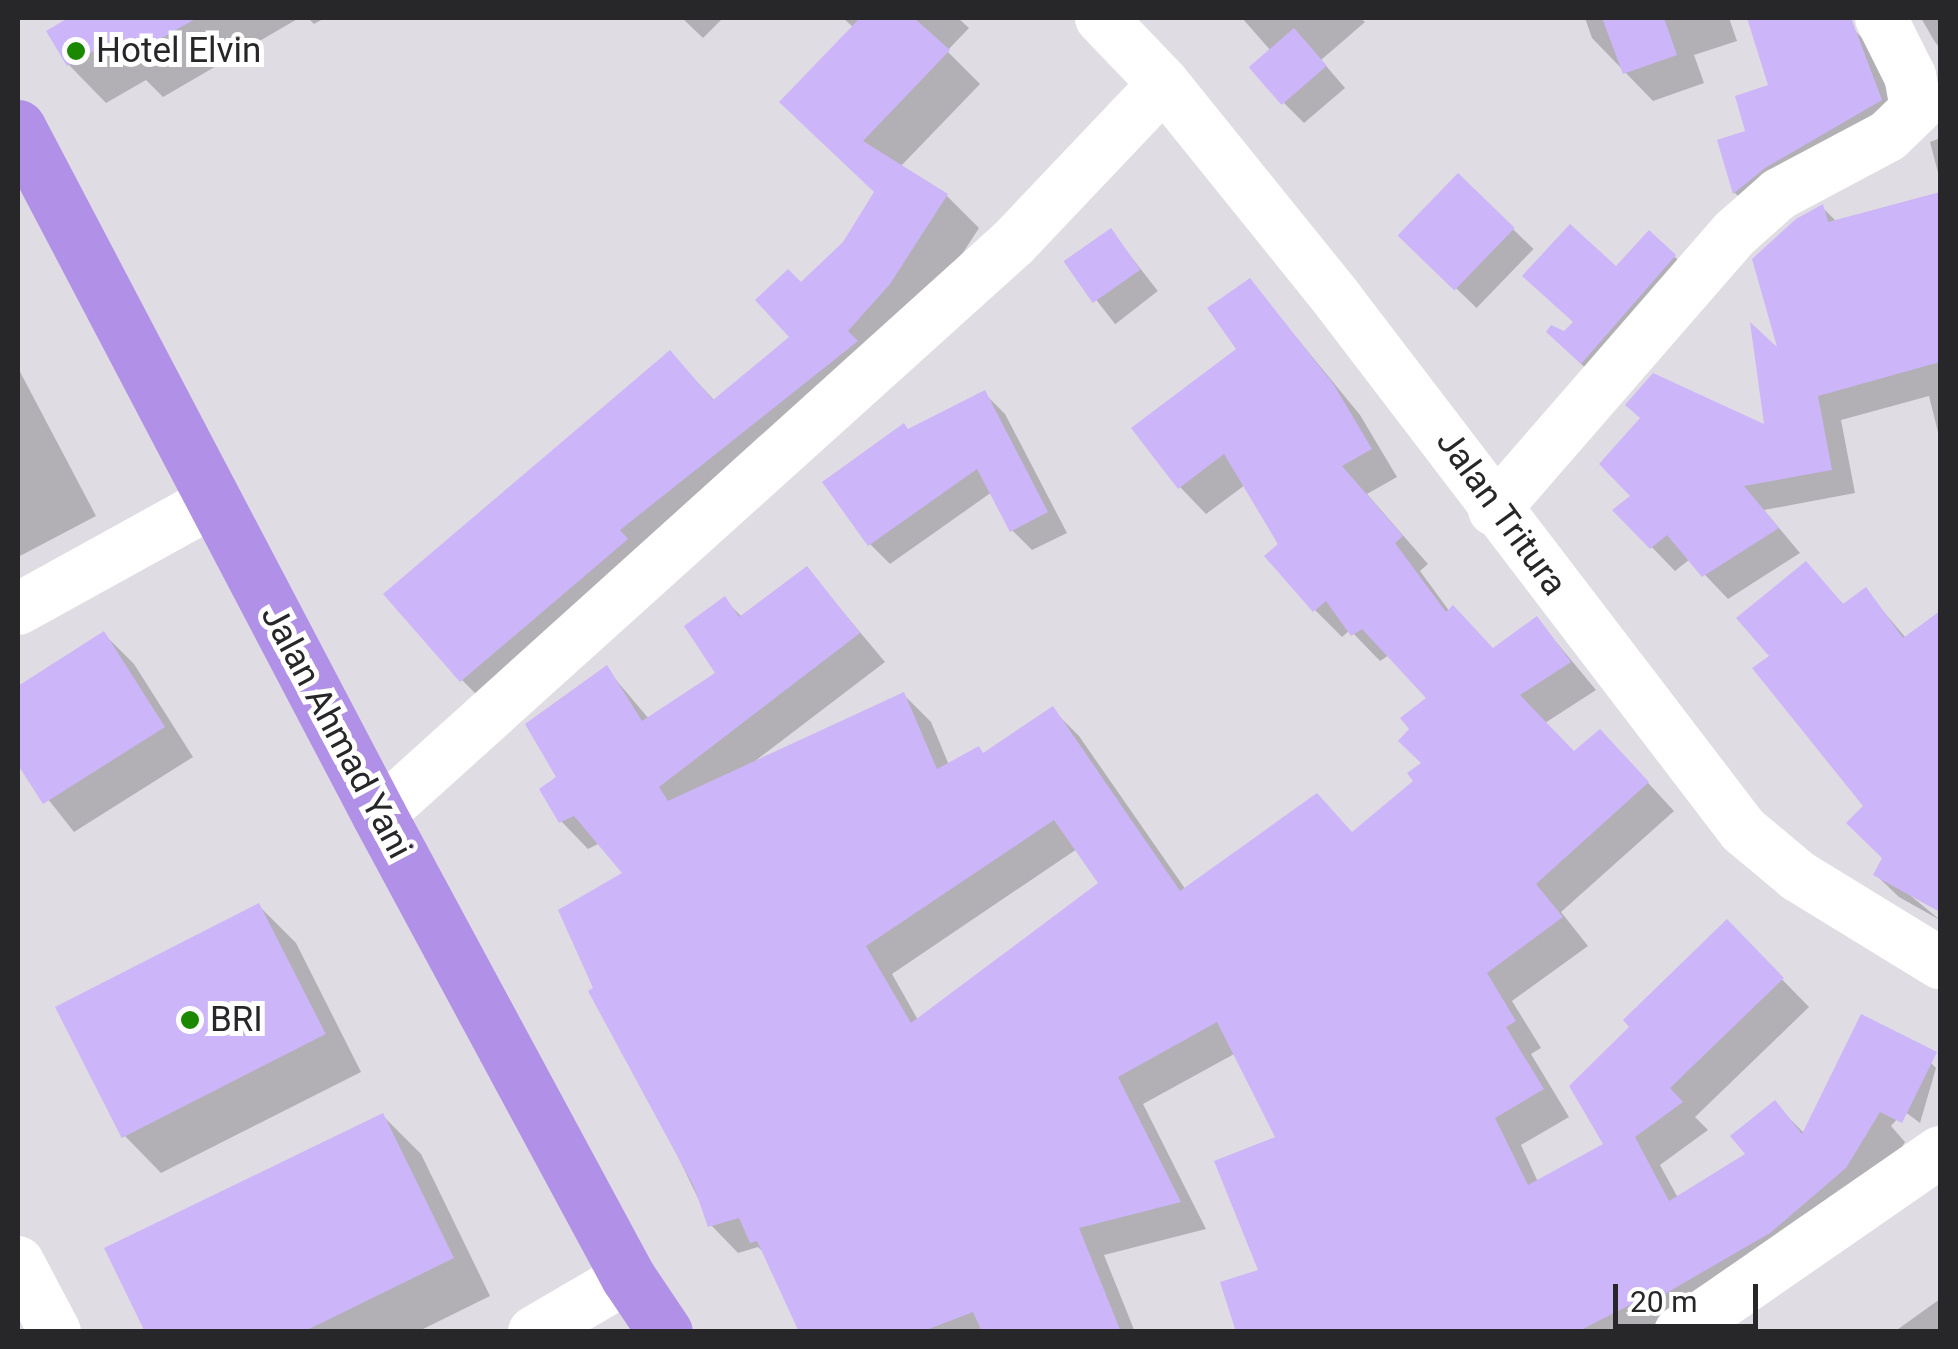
<!DOCTYPE html>
<html>
<head>
<meta charset="utf-8">
<style>
  body { margin:0 }
  #map { position:relative; width:1958px; height:1349px; overflow:hidden; background:#dfdde3; font-family:Roboto,sans-serif }
  div>[style] { position:absolute }
  .shadow>* { inset:0; background:#0003; transform-origin:0 0 }
  .building>* { inset:0; background:#ccb5f8; transform-origin:0 0 }
  .minor>* { height:52px; margin:-26px; padding:0 26px; transform-origin:26px; border-radius:26px; background:#fff }
  .highway>* { height:55px; margin:-27.5px; padding:0 27.5px; transform-origin:27.5px; border-radius:27.5px; background:#b091e7 }
  .dots>* { width:28px; height:28px; translate:-50% -50%; box-sizing:border-box; border:5px solid #fff; border-radius:50% }
  span { translate:-50% -50%; white-space:nowrap; text-align:center; line-height:1.15; -webkit-text-stroke:10px #fff; paint-order:stroke }
  .poi-label { font-size:35px; color:#272628 }
  .left { translate:0 -50%; text-align:left }
  .street-label { font-size:35px; color:#272628 }
  .frame { position:absolute; inset:0; border:20px solid #272628; pointer-events:none }
  .scale { position:absolute; left:1613px; top:1284px; width:145px; height:45px; box-sizing:border-box; border:5px solid #272628; border-top:0; padding-left:12px; font-size:30px; line-height:35px; white-space:nowrap; color:#272628; -webkit-text-stroke:8px #fff; paint-order:stroke }
</style>
</head>
<body>
<div id="map">
  <div class="shadow">
    <div style="clip-path:polygon(73px 18px,299px 18px,163px 97px,146px 80px,106px 103px,69px 65px,49px 32px)"></div>
    <div style="clip-path:polygon(308px 18px,325px 18px,314px 24px)"></div>
    <div style="clip-path:polygon(682px 18px,723px 18px,703px 38px)"></div>
    <div style="clip-path:polygon(843px 18px,958px 18px,969px 28px,947px 51px,980px 84px,900px 167px,947px 196px,979px 228px,922px 316px,494px 712px,462px 680px,670px 353px,715px 401px,793px 337px,801px 285px,845px 244px,877px 193px,814px 134px,854px 28px)"></div>
    <div style="clip-path:polygon(1242px 18px,1360px 18px,1365px 22px,1321px 60px,1345px 88px,1304px 123px,1284px 103px,1271px 51px)"></div>
    <div style="clip-path:polygon(1585px 18px,1729px 18px,1737px 41px,1694px 55px,1704px 83px,1653px 101px,1592px 38px)"></div>
    <div style="clip-path:polygon(1921px 18px,1940px 18px,1940px 48px,1935px 42px)"></div>
    <div style="clip-path:polygon(1852px 28px,1882px 58px,1910px 130px,1765px 223px,1735px 193px,1720px 141px,1748px 133px)"></div>
    <div style="clip-path:polygon(1940px 138px,1940px 180px,1930px 142px)"></div>
    <div style="left:1458px;top:176px;width:105px;height:82px;rotate:44deg"></div>
    <div style="clip-path:polygon(1940px 194px,1940px 440px,1929px 396px,1841px 420px,1855px 493px,1764px 510px,1800px 553px,1728px 599px,1690px 559px,1675px 571px,1616px 510px,1767px 428px,1823px 208px,1837px 222px)"></div>
    <div style="left:1111px;top:231px;width:76px;height:54px;rotate:52deg"></div>
    <div style="clip-path:polygon(1675px 257px,1704px 286px,1612px 392px,1579px 362px,1565px 335px,1616px 270px)"></div>
    <div style="clip-path:polygon(evenodd,1250px 281px,1360px 415px,1397px 477px,1367px 494px,1428px 564px,1420px 571px,1450px 612px,1494px 651px,1537px 619px,1596px 690px,1545px 723px,1574px 754px,1627px 760px,1674px 811px,1561px 912px,1588px 946px,1512px 1001px,1541px 1048px,1531px 1054px,1569px 1117px,1521px 1145px,1538px 1182px,1607px 1145px,1633px 1027px,1727px 923px,1809px 1007px,1695px 1117px,1708px 1130px,1660px 1165px,1678px 1198px,1748px 1155px,1775px 1104px,1805px 1134px,1908px 1040px,1936px 1068px,1920px 1123px,1904px 1111px,1891px 1126px,1905px 1142px,1873px 1195px,1661px 1332px,1239px 1332px,1261px 1271px,1279px 1138px,1236px 1053px,1143px 1104px,1206px 1229px,1104px 1255px,1135px 1332px,802px 1332px,767px 1256px,758px 1247px,738px 1253px,711px 1225px,597px 989px,625px 874px,600px 843px,588px 849px,561px 821px,559px 778px,606px 668px,649px 719px,719px 674px,724px 599px,743px 618px,807px 569px,885px 662px,755px 761px,904px 695px,931px 722px,949px 765px,985px 755px,1052px 709px,1079px 736px,1186px 890px,1353px 834px,1416px 781px,1424px 764px,1430px 698px,1389px 655px,1380px 661px,1350px 630px,1342px 637px,1315px 610px,1245px 485px,1206px 514px,1180px 487px,1239px 350px,1250px 281px,1077px 849px,1101px 884px,918px 1020px,892px 974px,1077px 849px)"></div>
    <div style="clip-path:polygon(18px 368px,96px 516px,18px 557px)"></div>
    <div style="clip-path:polygon(985px 394px,1005px 414px,1067px 533px,1032px 550px,1012px 530px,992px 492px,890px 564px,870px 544px,909px 431px)"></div>
    <div style="clip-path:polygon(1806px 564px,1845px 606px,1866px 591px,1906px 638px,1940px 615px,1940px 909px,1899px 886px,1940px 920px,1899px 897px,1876px 875px,1885px 858px,1866px 806px,1772px 657px)"></div>
    <div style="clip-path:polygon(104px 634px,134px 664px,193px 757px,74px 832px,18px 761px,18px 689px)"></div>
    <div style="clip-path:polygon(259px 906px,296px 943px,361px 1072px,161px 1173px,124px 1135px)"></div>
    <div style="clip-path:polygon(383px 1116px,421px 1154px,490px 1296px,417px 1332px,148px 1332px)"></div>
    <div style="clip-path:polygon(1940px 1299px,1940px 1332px,1894px 1332px)"></div>
  </div>
  <div class="building">
    <div style="clip-path:polygon(68px 18px,197px 18px,123px 60px,112px 41px,67px 66px,46px 31px)"></div>
    <div style="clip-path:polygon(860px 18px,914px 18px,950px 50px,863px 141px,948px 194px,890px 284px,848px 331px,858px 341px,620px 530px,628px 539px,460px 682px,383px 594px,670px 350px,713px 400px,789px 337px,755px 300px,788px 269px,801px 282px,843px 242px,874px 192px,779px 102px)"></div>
    <div style="clip-path:polygon(1602px 18px,1664px 18px,1677px 55px,1623px 74px)"></div>
    <div style="clip-path:polygon(1747px 18px,1851px 18px,1882px 100px,1765px 168px,1733px 194px,1717px 140px,1745px 131px,1735px 96px,1768px 85px)"></div>
    <div style="left:1294px;top:28px;width:50px;height:60px;rotate:49deg"></div>
    <div style="left:1458px;top:173px;width:79px;height:87px;rotate:44deg"></div>
    <div style="clip-path:polygon(1940px 192px,1940px 362px,1818px 396px,1832px 470px,1744px 486px,1779px 528px,1702px 577px,1667px 535px,1650px 549px,1612px 510px,1630px 496px,1599px 464px,1640px 418px,1625px 405px,1653px 373px,1764px 424px,1750px 322px,1777px 347px,1752px 259px,1796px 219px,1823px 204px,1828px 222px)"></div>
    <div style="clip-path:polygon(1570px 224px,1616px 266px,1649px 230px,1676px 255px,1581px 364px,1546px 332px,1551px 325px,1564px 331px,1573px 322px,1522px 276px)"></div>
    <div style="left:1111px;top:228px;width:51px;height:58px;rotate:55deg"></div>
    <div style="clip-path:polygon(evenodd,1250px 278px,1334px 385px,1372px 449px,1342px 466px,1403px 536px,1395px 543px,1446px 612px,1453px 605px,1493px 648px,1537px 616px,1571px 662px,1520px 695px,1574px 751px,1600px 729px,1649px 782px,1536px 884px,1563px 917px,1487px 973px,1516px 1021px,1506px 1027px,1544px 1089px,1495px 1118px,1528px 1185px,1603px 1144px,1569px 1086px,1629px 1027px,1623px 1020px,1727px 919px,1784px 978px,1670px 1088px,1683px 1102px,1635px 1137px,1669px 1201px,1745px 1154px,1730px 1136px,1775px 1100px,1802px 1134px,1861px 1014px,1937px 1052px,1902px 1123px,1880px 1112px,1846px 1168px,1770px 1233px,1656px 1299px,1653px 1293px,1577px 1332px,1236px 1332px,1220px 1282px,1258px 1270px,1214px 1161px,1275px 1137px,1217px 1022px,1118px 1077px,1181px 1202px,1079px 1228px,1121px 1332px,982px 1332px,973px 1312px,921px 1332px,799px 1332px,757px 1241px,750px 1243px,739px 1218px,708px 1227px,694px 1187px,588px 991px,593px 988px,558px 910px,622px 873px,574px 816px,559px 823px,539px 789px,556px 777px,525px 724px,607px 665px,642px 721px,715px 673px,684px 626px,725px 596px,739px 617px,807px 566px,860px 633px,659px 787px,668px 801px,904px 692px,937px 769px,979px 746px,983px 753px,1053px 706px,1180px 891px,1317px 793px,1352px 832px,1413px 781px,1407px 773px,1421px 763px,1398px 741px,1409px 729px,1400px 718px,1426px 698px,1362px 629px,1351px 636px,1326px 601px,1313px 612px,1264px 556px,1278px 544px,1224px 454px,1178px 489px,1131px 428px,1236px 349px,1207px 308px,1250px 278px,1054px 820px,1098px 883px,911px 1023px,866px 946px,1054px 820px)"></div>
    <div style="clip-path:polygon(985px 390px,1048px 512px,1010px 532px,977px 469px,868px 546px,822px 482px,904px 423px,908px 429px)"></div>
    <div style="clip-path:polygon(1806px 561px,1843px 604px,1866px 587px,1903px 638px,1940px 611px,1940px 912px,1873px 875px,1882px 858px,1846px 823px,1863px 806px,1752px 668px,1769px 656px,1736px 618px)"></div>
    <div style="clip-path:polygon(104px 631px,165px 727px,43px 804px,18px 765px,18px 686px)"></div>
    <div style="left:259px;top:903px;width:147px;height:229px;rotate:63deg"></div>
    <div style="clip-path:polygon(383px 1113px,454px 1258px,303px 1332px,145px 1332px,104px 1248px)"></div>
  </div>
  <div class="minor">
    <div style="left:1101px;top:18px;width:91px;rotate:46.3deg"></div>
    <div style="left:1164px;top:84px;width:277px;rotate:51.1deg"></div>
    <div style="left:1338px;top:300px;width:667px;rotate:52.61deg"></div>
    <div style="left:1743px;top:830px;width:72px;rotate:39.9deg"></div>
    <div style="left:1798px;top:876px;width:167px;rotate:31.5deg"></div>
    <div style="left:1494px;top:510px;width:367px;rotate:-49deg"></div>
    <div style="left:1735px;top:233px;width:59px;rotate:-41.6deg"></div>
    <div style="left:1779px;top:194px;width:123px;rotate:-28deg"></div>
    <div style="left:1888px;top:136px;width:39px;rotate:-44deg"></div>
    <div style="left:1916px;top:109px;width:34px;rotate:-100deg"></div>
    <div style="left:1910px;top:76px;width:65px;rotate:-116.6deg"></div>
    <div style="left:18px;top:609px;width:224px;rotate:-28.9deg"></div>
    <div style="left:379px;top:815px;width:854px;rotate:-42.06deg"></div>
    <div style="left:1013px;top:243px;width:219px;rotate:-46.5deg"></div>
    <div style="left:18px;top:1262px;width:79px;rotate:62.1deg"></div>
    <div style="left:534px;top:1332px;width:109px;rotate:-30.3deg"></div>
    <div style="left:1680px;top:1332px;width:316px;rotate:-34.7deg"></div>
  </div>
  <div class="highway">
    <div style="left:18px;top:127px;width:777px;rotate:62.31deg"></div>
    <div style="left:379px;top:815px;width:525px;rotate:61.68deg"></div>
    <div style="left:628px;top:1277px;width:66px;rotate:56.1deg"></div>
  </div>
  <div class="dots">
    <div style="left:76px;top:51px;background:#1b8801"></div>
    <div style="left:190px;top:1020px;background:#1b8801"></div>
  </div>
  <div class="poi-label">
    <span class="left" style="left:96px;top:51px">Hotel Elvin</span>
    <span class="left" style="left:210px;top:1020px">BRI</span>
  </div>
  <div class="street-label">
    <span style="left:1501px;top:513px;rotate:54deg">Jalan Tritura</span>
    <span style="left:336px;top:732px;rotate:62deg">Jalan Ahmad Yani</span>
  </div>
  <div class="frame"></div>
  <div class="scale">20 m</div>
</div>
</body>
</html>
